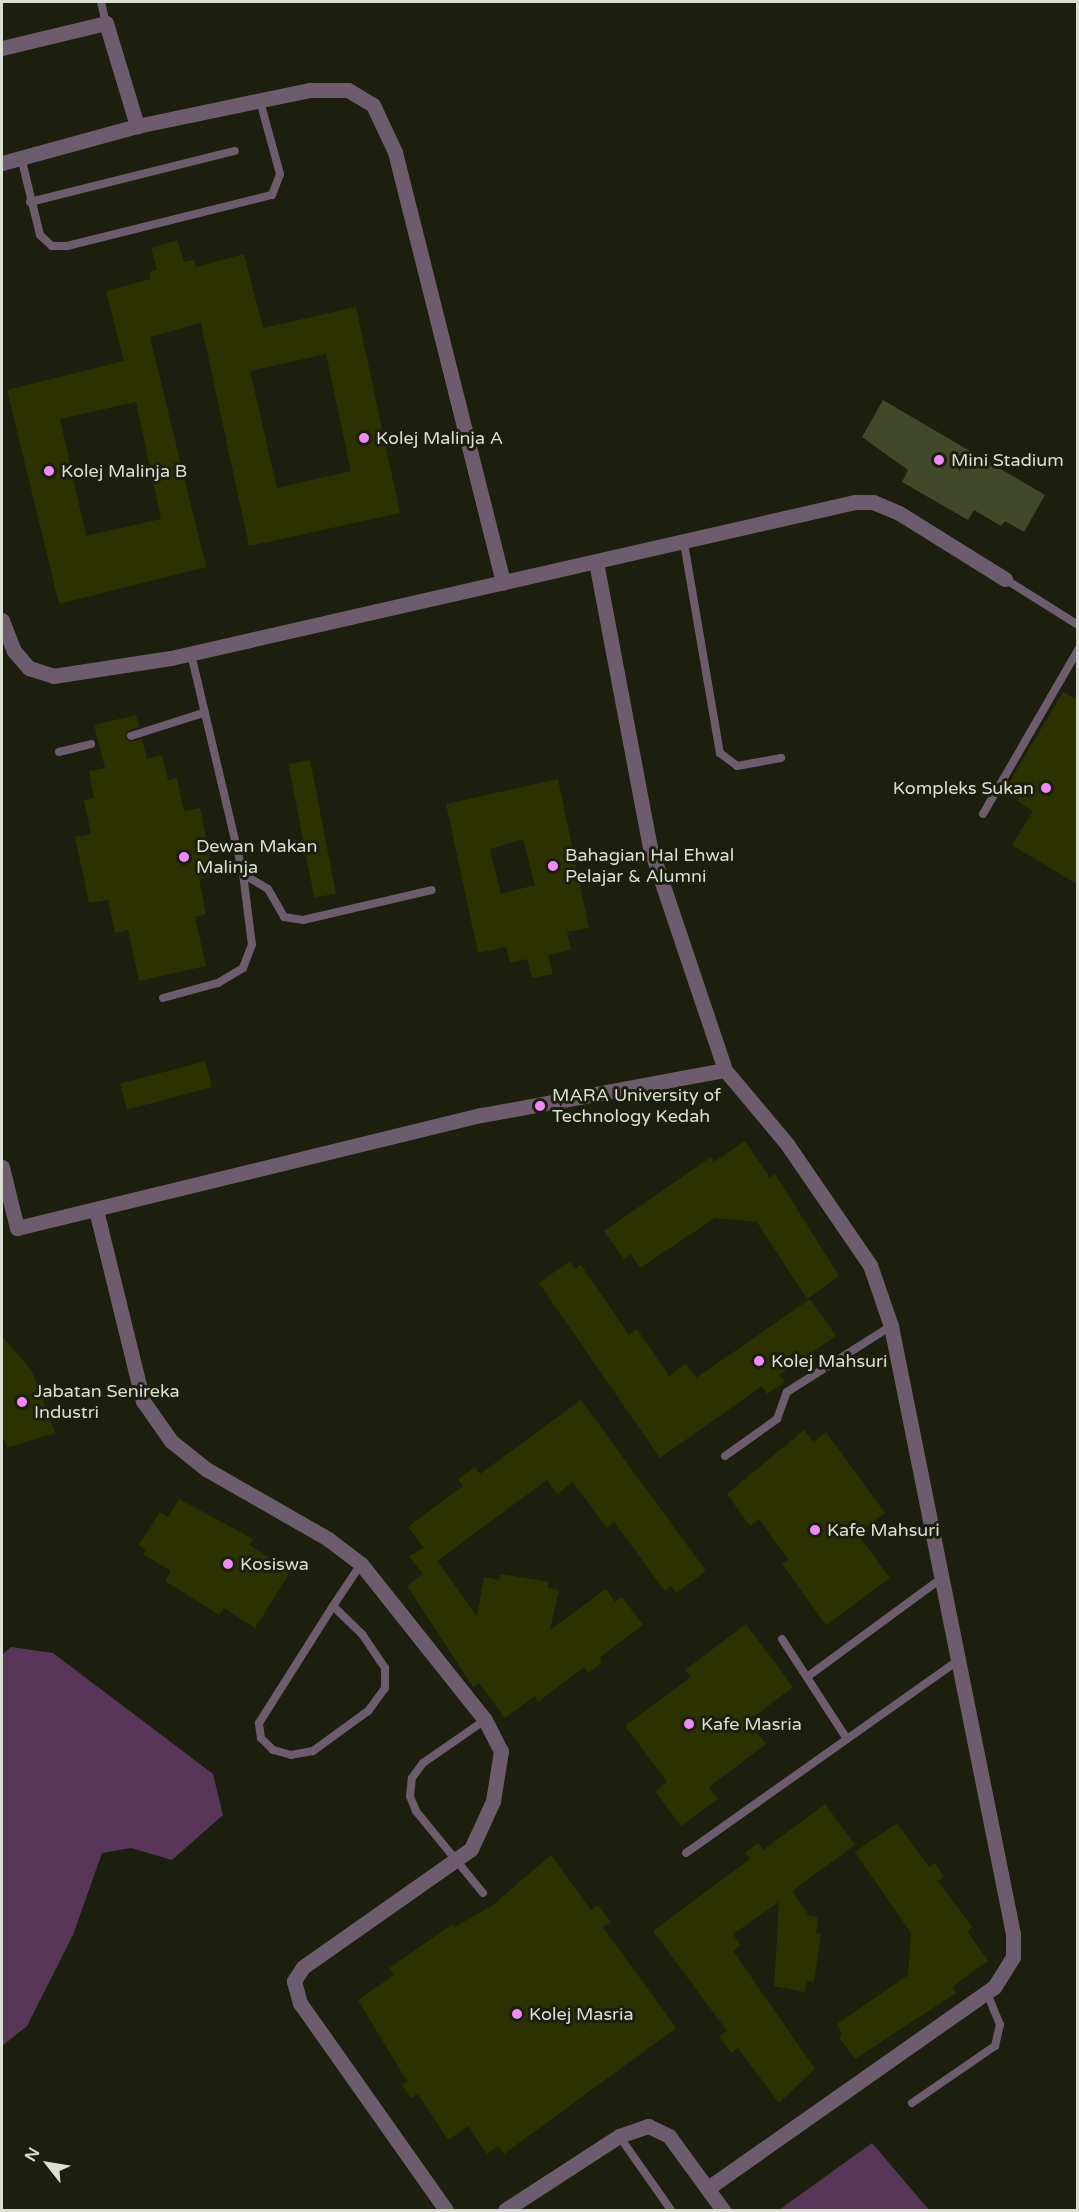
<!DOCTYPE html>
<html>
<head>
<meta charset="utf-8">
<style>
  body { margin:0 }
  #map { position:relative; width:1079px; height:2212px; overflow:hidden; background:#1c1f0d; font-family:"Varela Round",sans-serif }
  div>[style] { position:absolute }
  .green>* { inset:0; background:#42482a }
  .water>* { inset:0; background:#573659 }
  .building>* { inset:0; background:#2b3200; transform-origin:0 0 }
  .service>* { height:8px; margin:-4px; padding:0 4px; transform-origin:4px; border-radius:4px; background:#6c5c6d }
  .minor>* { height:15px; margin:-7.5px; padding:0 7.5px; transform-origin:7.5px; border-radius:7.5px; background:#6c5c6d }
  .dots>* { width:16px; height:16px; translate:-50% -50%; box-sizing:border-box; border:3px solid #1c1f0d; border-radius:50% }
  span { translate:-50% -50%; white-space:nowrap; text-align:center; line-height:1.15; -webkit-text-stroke:6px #1c1f0d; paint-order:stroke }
  .poi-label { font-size:18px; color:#dbded2 }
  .left { translate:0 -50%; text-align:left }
  .right { translate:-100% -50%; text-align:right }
  .frame { position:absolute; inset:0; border:3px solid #dbded2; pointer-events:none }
  .north { position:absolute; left:18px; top:2134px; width:60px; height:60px; -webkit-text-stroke:4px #1c1f0d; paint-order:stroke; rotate:301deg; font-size:16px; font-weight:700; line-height:24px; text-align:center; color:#dbded2 }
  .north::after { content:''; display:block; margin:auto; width:21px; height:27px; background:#dbded2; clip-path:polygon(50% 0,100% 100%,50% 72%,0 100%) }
</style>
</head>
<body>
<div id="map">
  <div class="green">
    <div style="clip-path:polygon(883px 400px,1045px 495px,1024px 532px,1005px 521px,1001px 526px,974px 510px,968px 520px,902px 482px,908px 470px,862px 437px)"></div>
  </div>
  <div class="water">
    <div style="clip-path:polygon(11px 1647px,53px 1653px,213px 1774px,223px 1815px,172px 1860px,131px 1848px,102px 1853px,73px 1935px,27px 2026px,2px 2046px,2px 1655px)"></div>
    <div style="clip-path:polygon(872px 2143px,929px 2210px,779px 2210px)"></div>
  </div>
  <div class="building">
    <div style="clip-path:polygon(evenodd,177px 240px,184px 262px,194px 260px,196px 267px,244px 254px,263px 328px,356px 307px,400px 513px,249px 546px,201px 323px,150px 337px,206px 567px,59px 604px,7px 390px,124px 361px,106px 291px,151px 279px,149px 272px,157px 270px,151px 248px,177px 240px,326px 354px,351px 471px,277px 488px,250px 371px,326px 354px,177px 240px,136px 402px,161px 519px,86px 536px,60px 419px,136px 402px)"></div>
    <div style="clip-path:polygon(1063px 692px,1077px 700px,1077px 884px,1012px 845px,1033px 811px,1017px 801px,1022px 792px,1008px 784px)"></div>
    <div style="clip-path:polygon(136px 715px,139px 727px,127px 731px,125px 738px,130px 742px,142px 739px,147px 759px,162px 755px,168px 780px,177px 778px,184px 811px,200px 808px,214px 875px,199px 879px,206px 914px,195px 917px,206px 966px,139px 981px,128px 930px,115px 933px,108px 900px,89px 903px,75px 837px,91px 834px,84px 800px,94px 798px,89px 771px,105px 768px,94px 725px)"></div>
    <div style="left:310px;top:760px;width:136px;height:22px;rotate:79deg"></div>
    <div style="clip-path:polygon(evenodd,558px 779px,589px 928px,567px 932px,571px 950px,548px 955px,553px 974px,532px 978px,527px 959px,510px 963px,506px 947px,478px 953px,446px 804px,558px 779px,523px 839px,535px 885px,501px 894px,490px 849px,523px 839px)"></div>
    <div style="left:205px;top:1061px;width:27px;height:88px;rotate:75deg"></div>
    <div style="clip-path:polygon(745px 1141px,770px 1178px,775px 1174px,839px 1276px,807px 1299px,757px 1222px,715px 1218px,640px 1268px,631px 1254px,624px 1259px,604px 1231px,711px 1157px,714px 1162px)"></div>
    <div style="clip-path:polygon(570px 1261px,575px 1269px,581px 1265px,629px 1335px,637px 1329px,669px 1376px,686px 1364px,696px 1378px,810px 1299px,836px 1336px,779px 1375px,785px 1382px,767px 1394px,762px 1386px,660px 1458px,539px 1283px)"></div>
    <div style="clip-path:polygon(2px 1336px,32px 1371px,55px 1433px,7px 1448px,2px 1435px)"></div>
    <div style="clip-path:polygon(581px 1400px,706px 1571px,676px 1593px,671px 1586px,665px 1591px,614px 1522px,607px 1528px,573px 1482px,557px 1494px,547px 1480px,437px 1561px,477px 1616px,484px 1577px,499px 1580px,500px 1574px,549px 1582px,548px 1588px,559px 1590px,550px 1630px,606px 1589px,615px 1602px,622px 1597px,643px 1625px,599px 1658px,602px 1663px,588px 1673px,584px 1667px,538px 1702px,535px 1696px,505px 1718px,479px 1683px,473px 1687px,407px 1586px,423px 1574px,409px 1556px,424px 1548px,408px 1527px,463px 1486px,458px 1479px,475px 1467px,480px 1474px)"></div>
    <div style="clip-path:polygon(804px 1430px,813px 1442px,826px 1432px,885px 1513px,857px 1533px,890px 1578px,826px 1625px,782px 1564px,789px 1560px,759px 1519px,750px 1526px,727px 1494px)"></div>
    <div style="clip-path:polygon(179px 1499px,253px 1539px,249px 1545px,291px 1571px,255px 1628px,224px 1608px,219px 1615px,165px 1581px,171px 1571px,143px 1554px,146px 1550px,139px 1545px,160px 1512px,168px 1517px)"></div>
    <div style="clip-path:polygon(746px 1624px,793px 1687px,748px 1721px,766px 1744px,709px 1787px,718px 1799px,681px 1826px,655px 1791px,667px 1782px,625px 1726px,691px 1677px,685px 1670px)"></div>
    <div style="clip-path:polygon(825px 1804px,855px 1845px,792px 1891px,809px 1916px,818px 1917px,816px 1933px,821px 1934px,814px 1982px,807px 1981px,805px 1992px,774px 1986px,779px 1902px,733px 1934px,740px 1945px,733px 1951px,815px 2069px,779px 2103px,738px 2048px,731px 2053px,719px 2036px,727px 2031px,653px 1931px,750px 1859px,745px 1853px,758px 1843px,763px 1850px)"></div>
    <div style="clip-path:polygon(897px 1823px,929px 1867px,935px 1863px,944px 1877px,938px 1881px,972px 1927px,967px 1931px,988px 1961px,952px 1987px,956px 1993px,855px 2059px,839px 2037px,842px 2034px,837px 2024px,908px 1975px,911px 1933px,855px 1852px)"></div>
    <div style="clip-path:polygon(551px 1855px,591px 1910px,598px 1905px,611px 1922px,603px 1927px,676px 2028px,504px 2154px,498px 2146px,487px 2154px,468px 2126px,448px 2140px,418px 2094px,411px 2098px,402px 2085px,407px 2081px,358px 2000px,394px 1975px,389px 1968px,453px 1924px,455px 1927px,493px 1905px)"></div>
  </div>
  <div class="service">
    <div style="left:101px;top:2px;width:22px;rotate:77deg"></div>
    <div style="left:21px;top:157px;width:80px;rotate:76.3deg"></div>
    <div style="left:40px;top:235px;width:16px;rotate:43deg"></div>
    <div style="left:52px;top:246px;width:15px"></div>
    <div style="left:67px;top:246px;width:211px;rotate:-14deg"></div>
    <div style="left:272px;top:195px;width:22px;rotate:-69deg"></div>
    <div style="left:280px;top:174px;width:76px;rotate:-105.3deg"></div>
    <div style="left:30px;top:202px;width:211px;rotate:-14deg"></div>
    <div style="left:684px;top:543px;width:213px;rotate:80.3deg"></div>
    <div style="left:720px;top:753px;width:21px;rotate:37deg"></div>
    <div style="left:737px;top:766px;width:45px;rotate:-10.3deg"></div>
    <div style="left:1005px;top:579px;width:86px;rotate:32.2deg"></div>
    <div style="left:191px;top:654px;width:226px;rotate:76.7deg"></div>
    <div style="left:243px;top:874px;width:29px;rotate:31deg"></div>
    <div style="left:268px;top:889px;width:32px;rotate:60deg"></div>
    <div style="left:284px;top:917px;width:19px;rotate:9deg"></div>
    <div style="left:303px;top:920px;width:132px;rotate:-13.1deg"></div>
    <div style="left:131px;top:736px;width:76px;rotate:-17.7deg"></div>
    <div style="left:59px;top:752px;width:33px;rotate:-14deg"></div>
    <div style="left:983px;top:814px;width:190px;rotate:-59.9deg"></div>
    <div style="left:163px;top:998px;width:57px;rotate:-15.3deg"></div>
    <div style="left:218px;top:983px;width:29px;rotate:-31deg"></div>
    <div style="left:243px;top:968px;width:25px;rotate:-69deg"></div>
    <div style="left:252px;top:945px;width:72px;rotate:-97.2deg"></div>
    <div style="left:725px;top:1456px;width:64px;rotate:-35.4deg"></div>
    <div style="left:777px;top:1419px;width:29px;rotate:-70deg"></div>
    <div style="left:787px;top:1392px;width:123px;rotate:-32.4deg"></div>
    <div style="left:333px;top:1606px;width:40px;rotate:44deg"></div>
    <div style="left:362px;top:1634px;width:41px;rotate:55.9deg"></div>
    <div style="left:385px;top:1668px;width:20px;rotate:90deg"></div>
    <div style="left:385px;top:1688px;width:29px;rotate:126deg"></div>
    <div style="left:368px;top:1711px;width:68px;rotate:144deg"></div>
    <div style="left:313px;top:1751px;width:22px;rotate:170deg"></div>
    <div style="left:291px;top:1755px;width:19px;rotate:-164deg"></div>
    <div style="left:273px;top:1750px;width:17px;rotate:-135deg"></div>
    <div style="left:261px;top:1738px;width:15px;rotate:-98deg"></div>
    <div style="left:259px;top:1723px;width:138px;rotate:-57.7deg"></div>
    <div style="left:333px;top:1606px;width:50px;rotate:-56.3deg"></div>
    <div style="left:782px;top:1639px;width:119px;rotate:57deg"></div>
    <div style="left:807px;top:1677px;width:164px;rotate:-36.3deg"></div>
    <div style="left:686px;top:1853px;width:332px;rotate:-35.3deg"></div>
    <div style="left:483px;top:1893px;width:106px;rotate:-129.3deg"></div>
    <div style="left:416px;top:1811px;width:16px;rotate:-112deg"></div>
    <div style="left:410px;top:1796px;width:18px;rotate:-84deg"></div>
    <div style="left:412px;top:1778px;width:19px;rotate:-54deg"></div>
    <div style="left:423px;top:1763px;width:75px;rotate:-34.7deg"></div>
    <div style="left:912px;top:2103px;width:101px;rotate:-34.5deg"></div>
    <div style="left:995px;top:2046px;width:22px;rotate:-77deg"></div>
    <div style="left:1000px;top:2025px;width:35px;rotate:-112deg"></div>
    <div style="left:619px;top:2136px;width:90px;rotate:54.9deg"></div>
  </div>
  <div class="minor">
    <div style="left:2px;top:48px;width:107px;rotate:-13.5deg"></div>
    <div style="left:106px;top:23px;width:108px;rotate:73.2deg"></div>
    <div style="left:2px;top:163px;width:140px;rotate:-15.3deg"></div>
    <div style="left:137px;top:126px;width:177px;rotate:-11.8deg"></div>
    <div style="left:310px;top:90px;width:38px"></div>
    <div style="left:348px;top:90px;width:29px;rotate:31deg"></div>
    <div style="left:373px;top:105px;width:52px;rotate:64.9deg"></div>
    <div style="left:395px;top:152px;width:444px;rotate:75.9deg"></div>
    <div style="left:596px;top:562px;width:290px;rotate:79.3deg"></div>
    <div style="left:650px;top:847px;width:235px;rotate:71.4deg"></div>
    <div style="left:725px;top:1070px;width:97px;rotate:50deg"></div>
    <div style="left:787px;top:1144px;width:147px;rotate:55.6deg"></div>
    <div style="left:870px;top:1265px;width:65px;rotate:71deg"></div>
    <div style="left:891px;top:1326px;width:620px;rotate:78.65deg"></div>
    <div style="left:1013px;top:1934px;width:23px;rotate:90deg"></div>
    <div style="left:1013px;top:1957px;width:36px;rotate:122deg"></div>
    <div style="left:994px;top:1987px;width:350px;rotate:144.9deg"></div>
    <div style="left:2px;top:620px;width:33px;rotate:69deg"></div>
    <div style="left:14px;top:651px;width:23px;rotate:49deg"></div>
    <div style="left:29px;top:668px;width:25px;rotate:18deg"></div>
    <div style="left:53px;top:676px;width:119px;rotate:-8.7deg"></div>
    <div style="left:171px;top:658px;width:702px;rotate:-12.85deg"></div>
    <div style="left:855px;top:502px;width:18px"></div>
    <div style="left:873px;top:502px;width:28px;rotate:23deg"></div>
    <div style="left:899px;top:513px;width:125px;rotate:31.9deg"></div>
    <div style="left:2px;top:1167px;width:63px;rotate:76.2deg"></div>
    <div style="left:17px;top:1228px;width:479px;rotate:-13.7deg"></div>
    <div style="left:482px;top:1115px;width:247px;rotate:-10.5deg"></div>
    <div style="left:96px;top:1210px;width:197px;rotate:76.2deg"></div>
    <div style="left:143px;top:1401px;width:49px;rotate:55deg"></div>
    <div style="left:171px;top:1441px;width:45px;rotate:38.7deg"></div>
    <div style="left:206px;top:1469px;width:141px;rotate:29.8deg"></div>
    <div style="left:328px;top:1539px;width:41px;rotate:37.1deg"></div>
    <div style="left:361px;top:1564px;width:199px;rotate:51.5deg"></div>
    <div style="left:485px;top:1720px;width:35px;rotate:63deg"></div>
    <div style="left:501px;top:1751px;width:51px;rotate:99.1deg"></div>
    <div style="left:493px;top:1801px;width:53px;rotate:114.6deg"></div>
    <div style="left:471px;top:1849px;width:205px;rotate:144.9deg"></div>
    <div style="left:303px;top:1967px;width:17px;rotate:123deg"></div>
    <div style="left:294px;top:1981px;width:23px;rotate:75deg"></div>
    <div style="left:300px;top:2003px;width:253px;rotate:54.8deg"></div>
    <div style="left:505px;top:2210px;width:136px;rotate:-33deg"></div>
    <div style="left:619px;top:2136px;width:31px;rotate:-19deg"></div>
    <div style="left:648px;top:2126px;width:23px;rotate:25deg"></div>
    <div style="left:669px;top:2136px;width:92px;rotate:53.9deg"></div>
  </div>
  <div class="dots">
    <div style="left:364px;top:438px;background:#ef8bf7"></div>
    <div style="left:939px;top:460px;background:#ef8bf7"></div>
    <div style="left:49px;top:471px;background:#ef8bf7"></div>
    <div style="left:1046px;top:788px;background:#ef8bf7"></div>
    <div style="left:184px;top:857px;background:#ef8bf7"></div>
    <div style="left:553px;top:866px;background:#ef8bf7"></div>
    <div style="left:540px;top:1106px;background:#ef8bf7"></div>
    <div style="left:759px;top:1361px;background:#ef8bf7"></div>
    <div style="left:22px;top:1402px;background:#ef8bf7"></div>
    <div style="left:815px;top:1530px;background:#ef8bf7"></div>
    <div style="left:228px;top:1564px;background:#ef8bf7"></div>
    <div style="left:689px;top:1724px;background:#ef8bf7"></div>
    <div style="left:517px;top:2014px;background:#ef8bf7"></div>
  </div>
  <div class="poi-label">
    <span class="left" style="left:376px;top:438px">Kolej Malinja A</span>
    <span class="left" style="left:951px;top:460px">Mini Stadium</span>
    <span class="left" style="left:61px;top:471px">Kolej Malinja B</span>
    <span class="right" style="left:1034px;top:788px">Kompleks Sukan</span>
    <span class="left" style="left:196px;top:857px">Dewan Makan<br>Malinja</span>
    <span class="left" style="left:565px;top:866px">Bahagian Hal Ehwal<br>Pelajar &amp; Alumni</span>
    <span class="left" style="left:552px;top:1106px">MARA University of<br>Technology Kedah</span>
    <span class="left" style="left:771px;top:1361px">Kolej Mahsuri</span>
    <span class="left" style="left:34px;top:1402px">Jabatan Senireka<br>Industri</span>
    <span class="left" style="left:827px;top:1530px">Kafe Mahsuri</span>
    <span class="left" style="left:240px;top:1564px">Kosiswa</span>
    <span class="left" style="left:701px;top:1724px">Kafe Masria</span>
    <span class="left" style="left:529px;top:2014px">Kolej Masria</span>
  </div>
  <div class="frame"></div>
  <div class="north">N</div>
</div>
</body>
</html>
